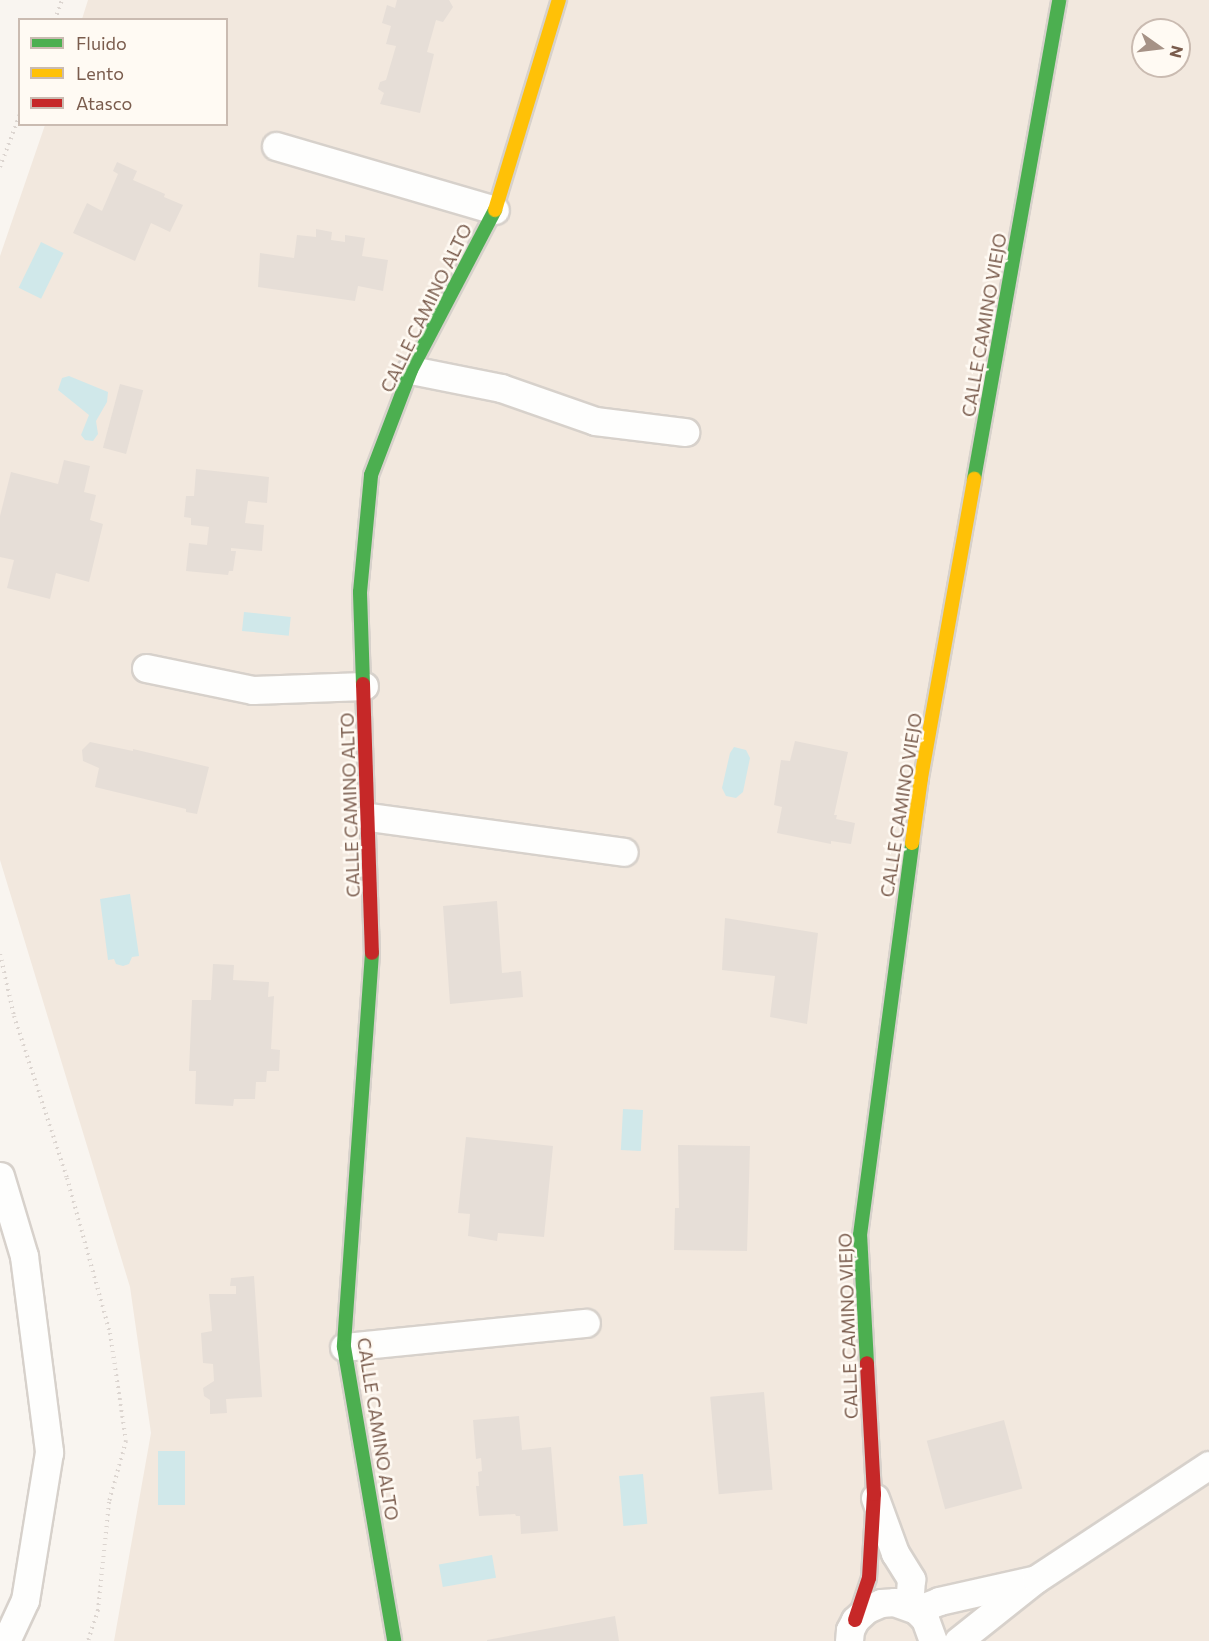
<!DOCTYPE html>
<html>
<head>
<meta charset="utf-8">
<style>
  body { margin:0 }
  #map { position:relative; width:1209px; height:1641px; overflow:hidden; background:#f9f5f0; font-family:Commissioner,sans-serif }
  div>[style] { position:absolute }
  .residential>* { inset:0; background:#f2e8de }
  .water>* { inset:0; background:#d0e8ea; transform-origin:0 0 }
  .building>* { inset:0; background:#e6ded7; transform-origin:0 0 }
  .path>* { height:4px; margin-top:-2px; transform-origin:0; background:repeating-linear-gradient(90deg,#dcd5d0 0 1.5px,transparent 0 6px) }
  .roads { filter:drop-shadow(2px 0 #d7d1cb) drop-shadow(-2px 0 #d7d1cb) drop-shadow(0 2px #d7d1cb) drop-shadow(0 -2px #d7d1cb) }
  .street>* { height:27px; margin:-13.5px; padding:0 13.5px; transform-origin:13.5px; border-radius:13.5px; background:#fefefd }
  .fast>* { height:14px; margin:-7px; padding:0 7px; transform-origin:7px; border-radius:7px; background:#4caf50 }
  .slow>* { height:14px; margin:-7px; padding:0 7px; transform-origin:7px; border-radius:7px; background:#ffc107 }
  .jam>* { height:14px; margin:-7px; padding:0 7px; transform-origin:7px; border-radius:7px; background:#c62828 }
  span { translate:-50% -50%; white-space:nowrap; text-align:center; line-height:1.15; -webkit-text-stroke:5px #fffaf3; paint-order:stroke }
  .street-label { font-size:18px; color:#7a5c4d }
  .legend { position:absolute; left:18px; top:18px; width:210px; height:108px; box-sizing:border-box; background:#fffaf3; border:2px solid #cabbb1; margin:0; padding:8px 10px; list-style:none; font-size:18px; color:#7a5c4d }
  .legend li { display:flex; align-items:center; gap:12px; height:30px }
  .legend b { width:30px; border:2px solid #cabbb1 }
  .north { position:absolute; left:1131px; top:18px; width:60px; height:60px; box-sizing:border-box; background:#fffaf3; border:2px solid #cabbb1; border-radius:50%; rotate:104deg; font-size:16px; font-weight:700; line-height:24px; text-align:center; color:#7a5c4d }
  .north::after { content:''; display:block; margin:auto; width:21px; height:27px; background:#a69286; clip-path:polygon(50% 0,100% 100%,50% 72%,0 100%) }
</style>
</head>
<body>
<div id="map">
  <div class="residential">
    <div style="clip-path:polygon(evenodd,88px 0,1209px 0,1209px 1641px,114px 1641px,151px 1433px,130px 1287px,0 860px,0 256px,45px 125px,226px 124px,226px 20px,82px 19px,88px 0,1143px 30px,1179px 30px,1179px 66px,1143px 66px,1143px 30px)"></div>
  </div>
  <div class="water">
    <div style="left:41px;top:242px;width:25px;height:51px;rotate:26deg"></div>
    <div style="clip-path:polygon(69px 376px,108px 392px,107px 402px,96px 421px,98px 434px,93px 441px,85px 440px,81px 435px,89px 415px,58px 390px,62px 378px)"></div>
    <div style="left:244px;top:612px;width:47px;height:19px;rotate:6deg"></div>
    <div style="clip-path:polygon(734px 747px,746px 750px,750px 758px,743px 792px,736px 798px,726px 796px,722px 788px,730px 753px)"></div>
    <div style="clip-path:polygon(130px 894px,139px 956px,132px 957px,129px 964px,123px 966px,116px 964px,114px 959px,108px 960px,100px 899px)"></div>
    <div style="left:623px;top:1109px;width:20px;height:41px;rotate:3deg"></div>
    <div style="left:158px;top:1451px;width:27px;height:54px"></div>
    <div style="left:643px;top:1474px;width:50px;height:24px;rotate:85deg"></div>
    <div style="left:492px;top:1555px;width:23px;height:54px;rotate:80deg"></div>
  </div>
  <div class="building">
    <div style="clip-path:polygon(397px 0,449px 0,453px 7px,443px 22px,436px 20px,427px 52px,434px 54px,420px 113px,380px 104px,384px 93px,378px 89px,380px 82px,386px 80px,396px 46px,386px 44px,391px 26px,382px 23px,387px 5px,395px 8px)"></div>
    <div style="clip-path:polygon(117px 162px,137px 171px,133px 180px,165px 194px,164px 197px,183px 205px,170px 232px,151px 223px,135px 261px,73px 233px,87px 203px,102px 211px,118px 174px,113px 171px)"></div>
    <div style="clip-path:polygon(316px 229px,332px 232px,331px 240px,345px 242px,345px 235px,365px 238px,362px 256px,388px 260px,383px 291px,358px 286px,355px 301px,258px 287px,260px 253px,294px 258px,297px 235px,316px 237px)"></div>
    <div style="left:120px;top:384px;width:24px;height:66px;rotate:15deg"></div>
    <div style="clip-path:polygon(64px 460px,90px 466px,84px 492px,96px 495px,90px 520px,103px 524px,89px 582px,56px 573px,50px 599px,7px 588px,14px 560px,0 557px,0 516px,11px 472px,58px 484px)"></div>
    <div style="clip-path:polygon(196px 469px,269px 477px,267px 503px,248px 501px,245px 523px,264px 525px,262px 551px,231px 548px,231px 551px,236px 551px,233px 571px,229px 571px,228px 575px,186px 571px,189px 543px,207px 545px,209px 527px,191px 525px,191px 518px,184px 517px,186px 496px,194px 496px)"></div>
    <div style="clip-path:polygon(795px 741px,848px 752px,834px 815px,837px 815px,836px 819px,855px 823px,851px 844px,831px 841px,831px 844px,777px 833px,782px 807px,774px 805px,781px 760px,790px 761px)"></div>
    <div style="clip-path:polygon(90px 742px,133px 751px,133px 749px,209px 767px,197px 814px,186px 812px,186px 809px,95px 787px,99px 768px,83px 761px,82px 750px)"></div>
    <div style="clip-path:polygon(497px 901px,502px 973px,521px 971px,523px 997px,450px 1004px,443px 906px)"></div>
    <div style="clip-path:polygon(725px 918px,818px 933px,807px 1024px,770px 1017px,775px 976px,722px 970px)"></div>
    <div style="clip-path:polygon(213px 964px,234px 965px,233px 980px,269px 982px,268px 997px,274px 996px,271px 1049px,280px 1050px,279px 1071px,267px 1071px,266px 1082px,256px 1082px,255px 1099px,234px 1099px,233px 1106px,195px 1104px,196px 1071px,189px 1071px,192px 1000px,211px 1000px)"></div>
    <div style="clip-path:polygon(466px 1137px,553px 1146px,544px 1237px,498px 1233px,497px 1241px,468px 1236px,470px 1214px,458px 1213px)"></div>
    <div style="clip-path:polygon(678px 1145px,750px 1146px,747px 1251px,674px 1250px,675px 1208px,679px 1208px)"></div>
    <div style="clip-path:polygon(254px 1276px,262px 1397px,226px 1399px,227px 1413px,210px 1414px,210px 1400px,204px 1396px,203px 1388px,214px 1381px,213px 1364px,203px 1363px,201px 1333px,212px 1331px,209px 1294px,236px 1294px,236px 1286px,230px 1286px,231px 1278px)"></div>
    <div style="left:764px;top:1392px;width:98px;height:54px;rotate:85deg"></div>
    <div style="clip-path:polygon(519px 1416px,522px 1450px,551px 1447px,558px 1531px,521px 1534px,520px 1516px,516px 1516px,515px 1514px,479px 1516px,476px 1486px,479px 1486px,478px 1472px,482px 1471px,481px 1458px,476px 1459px,473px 1420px)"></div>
    <div style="left:1004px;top:1420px;width:71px;height:80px;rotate:75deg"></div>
    <div style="clip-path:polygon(615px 1616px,619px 1641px,487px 1641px,487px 1640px)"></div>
  </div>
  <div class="path">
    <div style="left:55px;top:20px;width:21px;rotate:-71deg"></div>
    <div style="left:0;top:167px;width:57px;rotate:-69.3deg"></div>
    <div style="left:0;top:954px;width:64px;rotate:77.3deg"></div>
    <div style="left:14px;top:1016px;width:170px;rotate:71.9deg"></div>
    <div style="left:67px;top:1178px;width:161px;rotate:74.5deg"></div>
    <div style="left:110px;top:1333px;width:109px;rotate:81.6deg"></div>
    <div style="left:126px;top:1441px;width:63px;rotate:105.6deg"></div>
    <div style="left:109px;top:1502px;width:109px;rotate:95.8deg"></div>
    <div style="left:98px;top:1610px;width:33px;rotate:108deg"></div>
  </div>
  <div class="roads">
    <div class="street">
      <div style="left:276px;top:146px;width:228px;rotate:16.3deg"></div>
      <div style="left:411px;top:370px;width:92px;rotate:11.3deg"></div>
      <div style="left:501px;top:388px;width:100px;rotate:19.3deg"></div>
      <div style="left:595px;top:421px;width:91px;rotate:7deg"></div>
      <div style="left:146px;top:668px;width:109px;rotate:11.6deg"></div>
      <div style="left:253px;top:690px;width:111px;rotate:-2.1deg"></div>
      <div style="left:369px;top:817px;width:257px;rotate:7.8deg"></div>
      <div style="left:0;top:1176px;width:84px;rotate:73.3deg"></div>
      <div style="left:24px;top:1256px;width:198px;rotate:82.7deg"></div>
      <div style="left:49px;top:1452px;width:150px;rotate:99.2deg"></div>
      <div style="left:25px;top:1600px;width:45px;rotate:114.9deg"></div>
      <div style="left:344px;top:1347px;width:243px;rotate:-5.7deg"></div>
      <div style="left:875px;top:1498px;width:59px;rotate:70deg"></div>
      <div style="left:895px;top:1553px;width:31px;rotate:58deg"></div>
      <div style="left:911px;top:1579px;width:27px;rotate:94deg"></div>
      <div style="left:916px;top:1610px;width:25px;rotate:-21deg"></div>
      <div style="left:939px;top:1601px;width:95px;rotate:-12.7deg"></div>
      <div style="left:849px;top:1641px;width:11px;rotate:-85deg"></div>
      <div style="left:850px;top:1630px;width:11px;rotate:-63deg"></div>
      <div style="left:855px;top:1620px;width:16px;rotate:-43deg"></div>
      <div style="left:867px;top:1609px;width:15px;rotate:-23deg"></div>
      <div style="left:881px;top:1603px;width:13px;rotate:-4deg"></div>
      <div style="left:894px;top:1602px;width:23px;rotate:20deg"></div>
      <div style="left:916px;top:1610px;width:13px;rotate:45deg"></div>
      <div style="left:925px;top:1619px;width:23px;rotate:70deg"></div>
      <div style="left:958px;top:1641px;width:100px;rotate:-38.5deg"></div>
      <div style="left:1036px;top:1579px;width:207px;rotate:-33.4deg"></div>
    </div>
    <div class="fast">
      <div style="left:974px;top:479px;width:486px;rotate:-79.9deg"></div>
      <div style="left:363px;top:684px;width:92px;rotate:-91.9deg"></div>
      <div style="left:360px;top:592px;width:118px;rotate:-84.6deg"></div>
      <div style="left:371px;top:475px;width:112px;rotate:-69.1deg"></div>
      <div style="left:411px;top:370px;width:181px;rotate:-62.3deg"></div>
      <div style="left:372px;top:953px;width:395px;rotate:94.1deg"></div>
      <div style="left:344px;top:1347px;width:298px;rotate:80.3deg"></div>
      <div style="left:867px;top:1363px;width:128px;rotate:-93.1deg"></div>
      <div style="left:860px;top:1235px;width:395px;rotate:-82.4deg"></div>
    </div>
    <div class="slow">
      <div style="left:495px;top:210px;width:220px;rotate:-73.1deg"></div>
      <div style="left:912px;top:843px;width:66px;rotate:-82.1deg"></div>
      <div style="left:921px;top:778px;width:304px;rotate:-79.9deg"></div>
    </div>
    <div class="jam">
      <div style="left:363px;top:684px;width:269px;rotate:88.1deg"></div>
      <div style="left:855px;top:1620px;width:44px;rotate:-71.6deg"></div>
      <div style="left:869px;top:1578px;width:84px;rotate:-86.6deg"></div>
      <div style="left:874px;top:1494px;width:131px;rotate:-93.1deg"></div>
    </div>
  </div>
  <div class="street-label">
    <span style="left:426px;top:308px;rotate:-64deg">CALLE CAMINO ALTO</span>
    <span style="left:984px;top:325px;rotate:-80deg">CALLE CAMINO VIEJO</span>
    <span style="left:350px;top:805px;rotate:-92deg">CALLE CAMINO ALTO</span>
    <span style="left:901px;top:805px;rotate:-81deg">CALLE CAMINO VIEJO</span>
    <span style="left:848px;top:1326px;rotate:-92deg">CALLE CAMINO VIEJO</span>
    <span style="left:378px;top:1429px;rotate:81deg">CALLE CAMINO ALTO</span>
  </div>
  <ul class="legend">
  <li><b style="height:8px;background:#4caf50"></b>Fluido</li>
  <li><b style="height:8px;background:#ffc107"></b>Lento</li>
  <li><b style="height:8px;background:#c62828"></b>Atasco</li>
  </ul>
  <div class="north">N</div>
</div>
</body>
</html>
